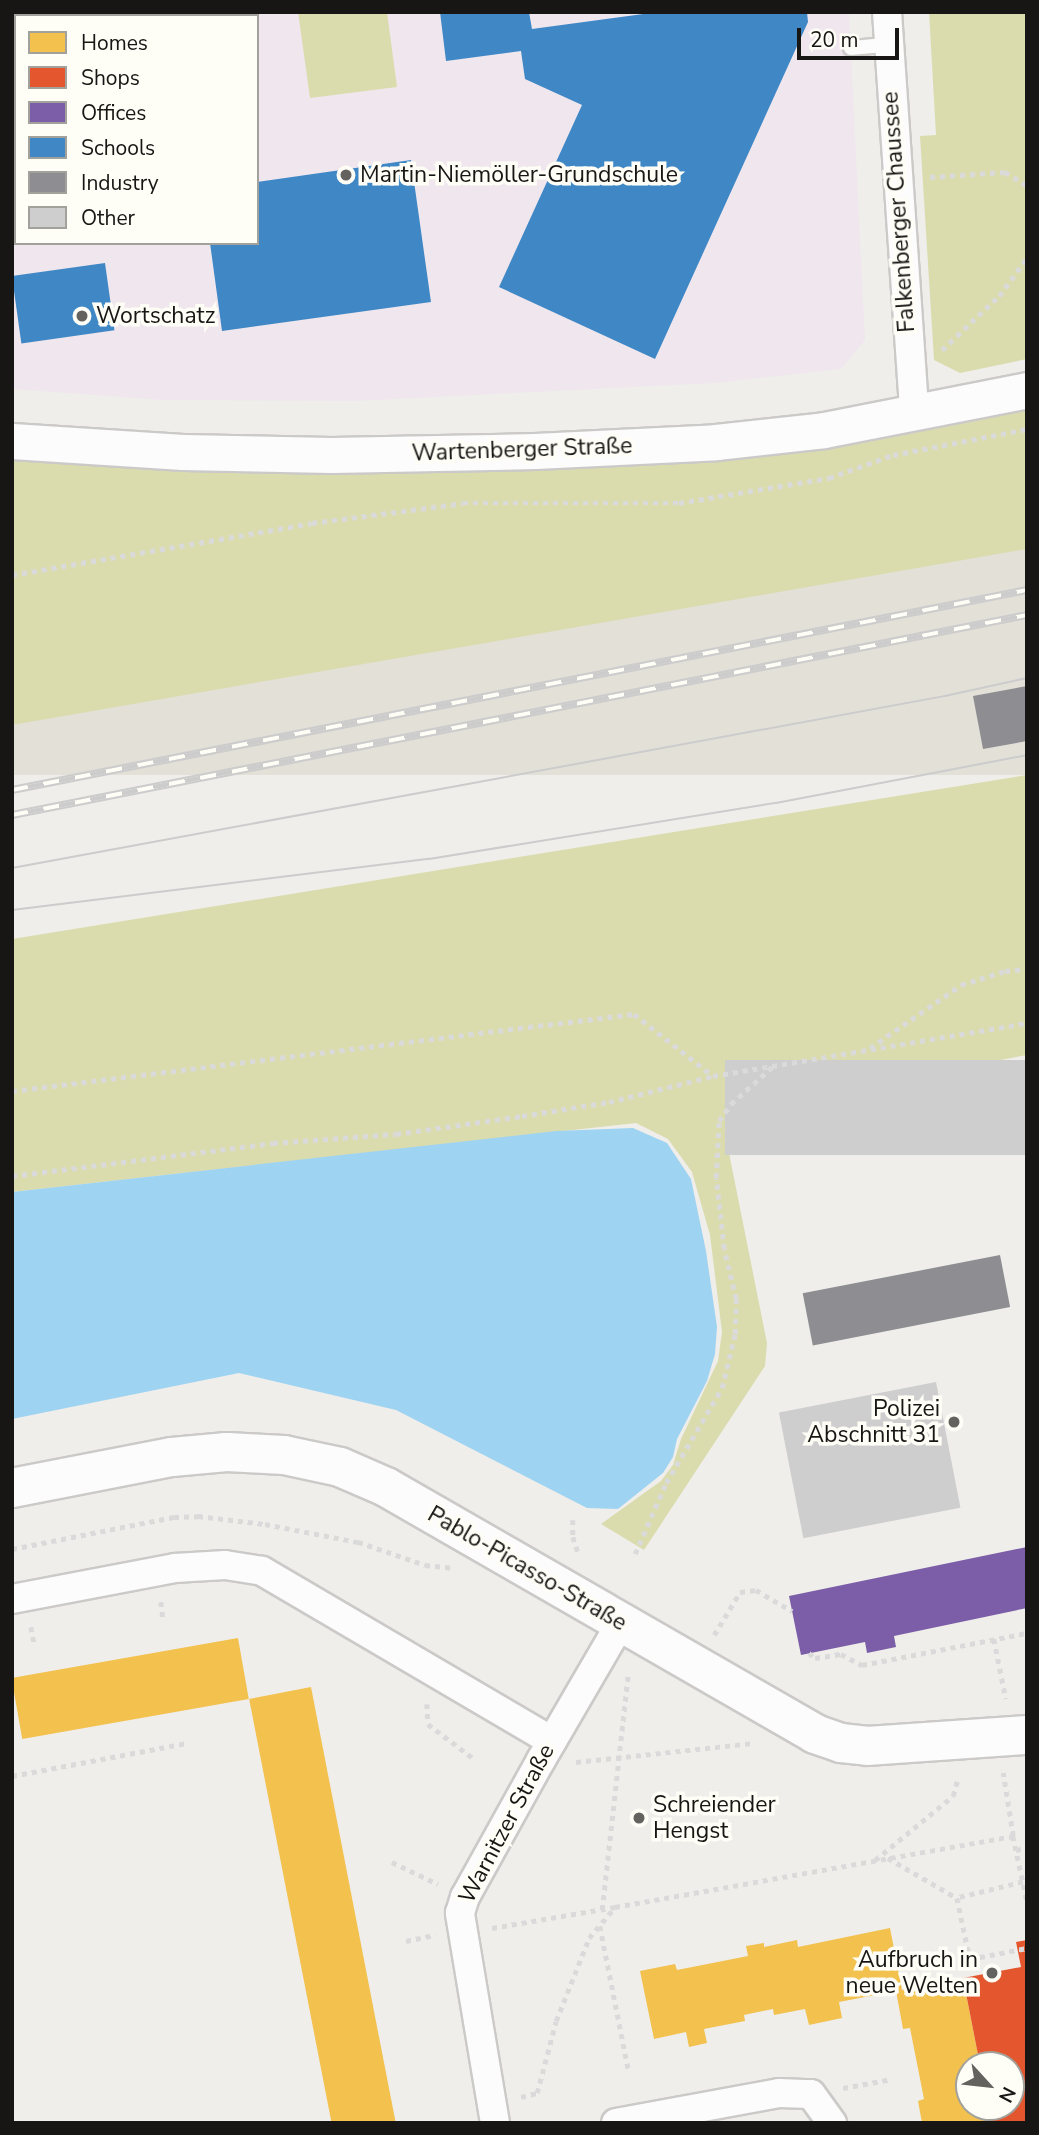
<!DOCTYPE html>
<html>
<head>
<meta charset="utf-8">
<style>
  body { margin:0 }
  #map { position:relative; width:1039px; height:2135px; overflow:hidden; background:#efeeeb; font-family:"Nunito Sans",sans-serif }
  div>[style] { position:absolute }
  .built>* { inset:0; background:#e3e0d8; transform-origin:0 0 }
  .education>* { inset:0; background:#f0e6ee }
  .green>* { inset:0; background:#dadcae }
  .water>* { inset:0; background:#9ed3f2 }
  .homes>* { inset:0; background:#f2c14e; transform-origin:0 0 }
  .shops>* { inset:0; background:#e4572e }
  .offices>* { inset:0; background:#7b5ea7 }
  .schools>* { inset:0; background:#3f88c5; transform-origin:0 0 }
  .industry>* { inset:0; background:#8d8d92; transform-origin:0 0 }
  .building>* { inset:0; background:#cfcece; transform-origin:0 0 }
  .path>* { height:4.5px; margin-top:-2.25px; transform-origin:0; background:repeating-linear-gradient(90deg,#dbdada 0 5px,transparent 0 10px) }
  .roads { filter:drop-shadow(2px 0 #cbcac8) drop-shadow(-2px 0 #cbcac8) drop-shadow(0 2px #cbcac8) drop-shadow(0 -2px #cbcac8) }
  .service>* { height:14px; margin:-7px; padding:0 7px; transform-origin:7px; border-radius:7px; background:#fdfcfc }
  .minor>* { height:28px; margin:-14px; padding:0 14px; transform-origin:14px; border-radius:14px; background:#fdfcfc }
  .tertiary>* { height:35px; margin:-17.5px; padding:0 17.5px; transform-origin:17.5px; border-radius:17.5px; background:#fdfcfc }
  .secondary>* { height:38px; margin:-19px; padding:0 19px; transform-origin:19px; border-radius:19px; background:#fdfcfc }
  .tram>* { height:2px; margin:-1px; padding:0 1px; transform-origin:1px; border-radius:1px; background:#ccc }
  .rail>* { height:8px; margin-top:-4px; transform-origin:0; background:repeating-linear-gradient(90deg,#fefdf6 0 16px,#ccc 0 32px); box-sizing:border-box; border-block:2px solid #ccc }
  .dots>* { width:19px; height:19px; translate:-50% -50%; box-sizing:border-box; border:4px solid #fefdf6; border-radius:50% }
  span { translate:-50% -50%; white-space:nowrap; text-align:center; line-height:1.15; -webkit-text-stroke:7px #fefdf6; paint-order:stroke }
  .poi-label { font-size:23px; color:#171614 }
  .left { translate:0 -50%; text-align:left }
  .right { translate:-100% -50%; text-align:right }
  .street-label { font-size:23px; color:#171614 }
  .frame { position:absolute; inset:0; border:14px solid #171614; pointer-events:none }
  .legend { position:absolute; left:14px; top:14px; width:245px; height:231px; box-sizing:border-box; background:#fefdf6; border:2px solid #a2a19c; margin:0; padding:9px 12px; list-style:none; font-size:21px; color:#171614 }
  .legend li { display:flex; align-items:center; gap:14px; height:35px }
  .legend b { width:35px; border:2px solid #a2a19c }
  .north { position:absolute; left:955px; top:2051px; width:70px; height:70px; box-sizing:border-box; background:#fefdf6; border:2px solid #a2a19c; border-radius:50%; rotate:117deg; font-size:19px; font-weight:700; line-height:28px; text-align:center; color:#171614 }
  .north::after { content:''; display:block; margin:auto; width:24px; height:32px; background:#63625f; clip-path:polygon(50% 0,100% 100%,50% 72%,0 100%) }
  .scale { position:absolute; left:797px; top:28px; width:102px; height:32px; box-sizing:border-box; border:4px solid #171614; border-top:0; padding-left:9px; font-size:21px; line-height:24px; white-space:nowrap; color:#171614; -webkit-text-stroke:5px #fefdf6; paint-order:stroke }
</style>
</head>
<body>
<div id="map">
  <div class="built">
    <div style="left:1027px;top:549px;width:226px;height:1030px;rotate:90deg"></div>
  </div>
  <div class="education">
    <div style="clip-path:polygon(evenodd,12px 12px,849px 12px,865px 340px,841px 369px,715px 383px,355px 401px,164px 400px,12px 389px,12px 12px,16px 16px,257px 16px,257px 243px,16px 243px,16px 16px)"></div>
  </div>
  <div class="green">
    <div style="clip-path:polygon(298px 12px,387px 12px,397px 87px,310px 98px)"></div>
    <div style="clip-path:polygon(929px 12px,1027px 12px,1027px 359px,960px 373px,934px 360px,920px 136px,936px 135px)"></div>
    <div style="clip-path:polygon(1027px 409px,1027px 549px,12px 725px,12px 459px,143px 468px,329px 472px,520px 470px,721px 460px,913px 432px)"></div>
    <div style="clip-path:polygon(1027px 775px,1027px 1055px,725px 1112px,730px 1158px,767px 1343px,765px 1366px,644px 1550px,601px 1524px,661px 1481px,673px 1465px,681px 1439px,718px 1361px,722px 1332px,710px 1235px,692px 1172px,668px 1139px,636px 1123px,12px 1192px,12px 939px)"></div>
  </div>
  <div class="water">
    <div style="clip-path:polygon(633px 1128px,667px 1143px,691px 1179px,706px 1251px,717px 1327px,715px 1354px,707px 1381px,677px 1439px,673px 1457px,663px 1473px,618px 1509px,587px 1508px,396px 1410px,239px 1373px,12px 1419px,12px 1192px,556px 1131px)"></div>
  </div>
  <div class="homes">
    <div style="left:238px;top:1638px;width:62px;height:230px;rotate:80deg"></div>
    <div style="left:311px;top:1687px;width:444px;height:63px;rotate:79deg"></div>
    <div style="clip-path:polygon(890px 1928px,902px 1990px,963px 1978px,980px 2065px,969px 2065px,969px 2107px,983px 2107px,986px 2123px,922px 2123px,918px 2101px,924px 2099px,910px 2028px,903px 2029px,896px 1991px,839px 2002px,842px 2018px,809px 2025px,805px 2009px,774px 2015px,773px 2009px,744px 2015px,745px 2021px,704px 2029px,707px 2043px,689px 2047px,686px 2032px,654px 2039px,640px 1971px,675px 1964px,677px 1970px,748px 1956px,746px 1946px,764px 1943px,764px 1947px,797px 1940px,798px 1947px)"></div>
  </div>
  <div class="shops">
    <div style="clip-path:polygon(1027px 1940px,1027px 2123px,986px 2123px,983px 2107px,1011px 2107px,1011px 2065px,980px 2065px,963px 1978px,1021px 1967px,1016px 1942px)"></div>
  </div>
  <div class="offices">
    <div style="clip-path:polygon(1027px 1547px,1027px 1608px,894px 1636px,896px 1647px,867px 1653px,865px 1642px,801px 1655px,789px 1596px)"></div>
  </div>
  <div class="schools">
    <div style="clip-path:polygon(12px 12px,150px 12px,150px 16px,16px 16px,16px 61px,12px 62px)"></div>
    <div style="clip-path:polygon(440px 12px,529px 12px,532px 29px,658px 12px,807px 12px,808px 22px,655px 359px,499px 287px,582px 105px,525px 79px,521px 51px,446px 61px)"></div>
    <div style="clip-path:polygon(411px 160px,431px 302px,222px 331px,210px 243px,257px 243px,257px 182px)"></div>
    <div style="left:105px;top:263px;width:68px;height:94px;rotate:82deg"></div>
  </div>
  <div class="industry">
    <div style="clip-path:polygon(1027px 686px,1027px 741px,983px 749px,973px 696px)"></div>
    <div style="left:1000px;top:1255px;width:53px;height:201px;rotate:79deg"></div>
  </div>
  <div class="building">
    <div style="left:1027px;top:1060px;width:95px;height:302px;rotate:90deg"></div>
    <div style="left:936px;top:1382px;width:128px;height:160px;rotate:79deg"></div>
  </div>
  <div class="path">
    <div style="left:930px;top:177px;width:75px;rotate:-3.8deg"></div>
    <div style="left:1005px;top:172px;width:26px;rotate:31deg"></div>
    <div style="left:942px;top:350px;width:79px;rotate:-43.5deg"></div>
    <div style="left:999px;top:296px;width:47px;rotate:-53.6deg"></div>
    <div style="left:12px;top:575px;width:304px;rotate:-9.8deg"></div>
    <div style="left:312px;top:523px;width:152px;rotate:-7.5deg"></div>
    <div style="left:463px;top:503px;width:216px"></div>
    <div style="left:679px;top:503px;width:152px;rotate:-9.5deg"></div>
    <div style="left:829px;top:478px;width:68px;rotate:-19.8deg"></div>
    <div style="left:893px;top:455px;width:136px;rotate:-11deg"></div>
    <div style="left:870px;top:1048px;width:111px;rotate:-34.7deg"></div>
    <div style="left:961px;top:985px;width:46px;rotate:-17.7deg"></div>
    <div style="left:1005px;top:971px;width:22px;rotate:-5deg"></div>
    <div style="left:12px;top:1091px;width:627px;rotate:-7.06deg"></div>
    <div style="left:634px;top:1014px;width:100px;rotate:38.1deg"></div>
    <div style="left:12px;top:1176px;width:263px;rotate:-7.2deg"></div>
    <div style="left:273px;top:1143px;width:123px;rotate:-4.2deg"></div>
    <div style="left:396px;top:1134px;width:127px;rotate:-8.1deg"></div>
    <div style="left:522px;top:1116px;width:88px;rotate:-9.1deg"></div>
    <div style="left:609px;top:1102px;width:107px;rotate:-14deg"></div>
    <div style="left:713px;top:1076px;width:318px;rotate:-9.6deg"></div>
    <div style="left:573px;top:1520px;width:17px;rotate:90deg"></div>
    <div style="left:573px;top:1537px;width:20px;rotate:72deg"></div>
    <div style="left:12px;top:1549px;width:165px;rotate:-11.2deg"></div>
    <div style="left:174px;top:1517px;width:24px;rotate:-2deg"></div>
    <div style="left:198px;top:1516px;width:67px;rotate:6.8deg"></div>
    <div style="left:265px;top:1524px;width:95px;rotate:11deg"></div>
    <div style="left:358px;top:1542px;width:71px;rotate:18.9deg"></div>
    <div style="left:425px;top:1565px;width:27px;rotate:6deg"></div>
    <div style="left:635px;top:1554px;width:77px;rotate:-66.4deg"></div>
    <div style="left:666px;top:1483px;width:110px;rotate:-59.5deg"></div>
    <div style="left:722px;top:1388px;width:56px;rotate:-76.5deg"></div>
    <div style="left:735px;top:1334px;width:35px;rotate:-88deg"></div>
    <div style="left:736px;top:1299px;width:51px;rotate:-103.5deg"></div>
    <div style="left:724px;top:1249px;width:71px;rotate:-96.4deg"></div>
    <div style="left:716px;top:1178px;width:57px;rotate:-87deg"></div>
    <div style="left:719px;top:1121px;width:21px;rotate:-55deg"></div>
    <div style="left:731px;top:1104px;width:57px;rotate:-42.1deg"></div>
    <div style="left:161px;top:1602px;width:16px;rotate:83deg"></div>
    <div style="left:31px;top:1627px;width:16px;rotate:79deg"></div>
    <div style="left:714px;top:1635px;width:50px;rotate:-58.8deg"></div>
    <div style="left:740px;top:1592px;width:16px;rotate:-7deg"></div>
    <div style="left:756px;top:1590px;width:42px;rotate:30.3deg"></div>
    <div style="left:994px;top:1639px;width:61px;rotate:78.7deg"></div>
    <div style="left:809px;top:1653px;width:8px;rotate:40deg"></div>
    <div style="left:815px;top:1658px;width:26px;rotate:-9deg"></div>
    <div style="left:841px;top:1654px;width:24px;rotate:28deg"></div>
    <div style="left:862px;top:1665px;width:168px;rotate:-11deg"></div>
    <div style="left:427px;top:1704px;width:20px;rotate:87deg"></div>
    <div style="left:428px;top:1724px;width:56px;rotate:37.1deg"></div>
    <div style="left:576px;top:1762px;width:180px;rotate:-6.1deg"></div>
    <div style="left:12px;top:1776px;width:178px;rotate:-10.7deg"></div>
    <div style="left:1013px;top:1836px;width:66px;rotate:77.8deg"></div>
    <div style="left:1016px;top:1850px;width:11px;rotate:-10deg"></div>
    <div style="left:888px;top:1858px;width:80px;rotate:30.1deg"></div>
    <div style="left:875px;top:1860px;width:101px;rotate:-39.4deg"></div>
    <div style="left:953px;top:1796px;width:20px;rotate:-75deg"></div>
    <div style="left:392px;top:1862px;width:51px;rotate:25.6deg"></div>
    <div style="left:1023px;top:1882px;width:68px;rotate:166.4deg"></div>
    <div style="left:957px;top:1898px;width:62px;rotate:78deg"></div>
    <div style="left:970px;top:1959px;width:58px;rotate:-10.9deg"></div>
    <div style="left:602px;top:1910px;width:237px;rotate:-83.7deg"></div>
    <div style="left:600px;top:1926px;width:150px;rotate:78.8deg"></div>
    <div style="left:492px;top:1928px;width:125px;rotate:-9.7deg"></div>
    <div style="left:406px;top:1941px;width:30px;rotate:-12deg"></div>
    <div style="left:843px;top:2088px;width:50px;rotate:-10.4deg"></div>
    <div style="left:521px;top:2097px;width:16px;rotate:-14deg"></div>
    <div style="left:537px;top:2093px;width:74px;rotate:-75.2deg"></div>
    <div style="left:556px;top:2021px;width:89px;rotate:-68.3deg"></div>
    <div style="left:589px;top:1938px;width:40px;rotate:-50deg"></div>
    <div style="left:615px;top:1907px;width:404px;rotate:-10.1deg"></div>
    <div style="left:1013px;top:1836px;width:64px;rotate:-99deg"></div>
  </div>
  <div class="roads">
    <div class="service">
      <div style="left:851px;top:48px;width:38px;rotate:-5deg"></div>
    </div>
    <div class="minor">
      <div style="left:887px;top:12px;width:400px;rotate:86.1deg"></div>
      <div style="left:12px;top:1599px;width:166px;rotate:-10.8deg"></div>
      <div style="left:175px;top:1568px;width:50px;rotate:-3.4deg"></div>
      <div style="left:225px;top:1565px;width:37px;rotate:9deg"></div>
      <div style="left:262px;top:1571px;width:336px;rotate:30.4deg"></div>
      <div style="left:495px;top:2123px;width:213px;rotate:-99.5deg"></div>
      <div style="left:460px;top:1913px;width:17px;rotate:-73deg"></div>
      <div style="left:465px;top:1897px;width:157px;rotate:-61deg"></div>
      <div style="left:541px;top:1760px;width:157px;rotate:-59.8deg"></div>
      <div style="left:616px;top:2123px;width:166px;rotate:-10.4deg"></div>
      <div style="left:779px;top:2093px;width:32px;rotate:2deg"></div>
      <div style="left:811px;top:2094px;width:36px;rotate:54deg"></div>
    </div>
    <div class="tertiary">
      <div style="left:12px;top:441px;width:171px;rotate:3.7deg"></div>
      <div style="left:183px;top:452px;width:148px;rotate:1.2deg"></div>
      <div style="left:331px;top:455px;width:204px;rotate:-1.1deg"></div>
      <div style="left:535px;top:451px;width:181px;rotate:-2.8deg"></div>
      <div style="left:716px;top:442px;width:109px;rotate:-6.3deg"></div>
      <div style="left:824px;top:430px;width:207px;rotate:-11.1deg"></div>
    </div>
    <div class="secondary">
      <div style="left:12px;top:1488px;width:163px;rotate:-11deg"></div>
      <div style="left:172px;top:1457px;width:55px;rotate:-5.2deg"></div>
      <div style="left:227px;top:1452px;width:57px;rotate:3deg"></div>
      <div style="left:284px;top:1455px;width:57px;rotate:12.1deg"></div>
      <div style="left:340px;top:1467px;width:50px;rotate:23.5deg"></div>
      <div style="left:386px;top:1487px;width:495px;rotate:29.9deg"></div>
      <div style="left:815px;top:1734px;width:28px;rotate:19deg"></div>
      <div style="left:841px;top:1743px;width:27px;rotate:6deg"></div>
      <div style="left:868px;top:1746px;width:159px;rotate:-4deg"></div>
    </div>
  </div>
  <div class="tram">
    <div style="left:12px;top:868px;width:949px;rotate:-10.45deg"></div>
    <div style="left:945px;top:696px;width:84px;rotate:-12.4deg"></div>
    <div style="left:12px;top:910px;width:420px;rotate:-7deg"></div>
    <div style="left:429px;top:859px;width:351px;rotate:-9.2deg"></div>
    <div style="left:776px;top:803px;width:256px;rotate:-10.8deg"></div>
  </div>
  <div class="rail">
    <div style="left:12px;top:790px;width:1035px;rotate:-11.15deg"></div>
    <div style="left:12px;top:815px;width:1035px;rotate:-11.15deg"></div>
  </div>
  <div class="dots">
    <div style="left:346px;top:175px;background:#63625f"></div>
    <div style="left:82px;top:316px;background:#63625f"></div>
    <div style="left:954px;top:1422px;background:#63625f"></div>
    <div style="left:639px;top:1818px;background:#63625f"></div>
    <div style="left:992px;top:1973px;background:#63625f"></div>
  </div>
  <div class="poi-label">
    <span class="left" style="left:360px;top:175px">Martin-Niemöller-Grundschule</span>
    <span class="left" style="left:96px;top:316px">Wortschatz</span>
    <span class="right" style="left:940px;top:1422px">Polizei<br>Abschnitt 31</span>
    <span class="left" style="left:653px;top:1818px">Schreiender<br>Hengst</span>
    <span class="right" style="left:978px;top:1973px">Aufbruch in<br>neue Welten</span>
  </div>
  <div class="street-label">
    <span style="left:899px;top:212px;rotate:-94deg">Falkenberger Chaussee</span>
    <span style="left:522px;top:450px;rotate:-2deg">Wartenberger Straße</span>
    <span style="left:527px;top:1569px;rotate:30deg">Pablo-Picasso-Straße</span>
    <span style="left:507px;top:1824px;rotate:-62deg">Warnitzer Straße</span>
  </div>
  <div class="frame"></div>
  <ul class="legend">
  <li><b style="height:19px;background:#f2c14e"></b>Homes</li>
  <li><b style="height:19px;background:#e4572e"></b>Shops</li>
  <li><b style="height:19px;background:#7b5ea7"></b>Offices</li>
  <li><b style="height:19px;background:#3f88c5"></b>Schools</li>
  <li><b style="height:19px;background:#8d8d92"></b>Industry</li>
  <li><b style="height:19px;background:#cfcece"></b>Other</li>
  </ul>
  <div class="north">N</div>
  <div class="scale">20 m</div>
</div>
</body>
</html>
